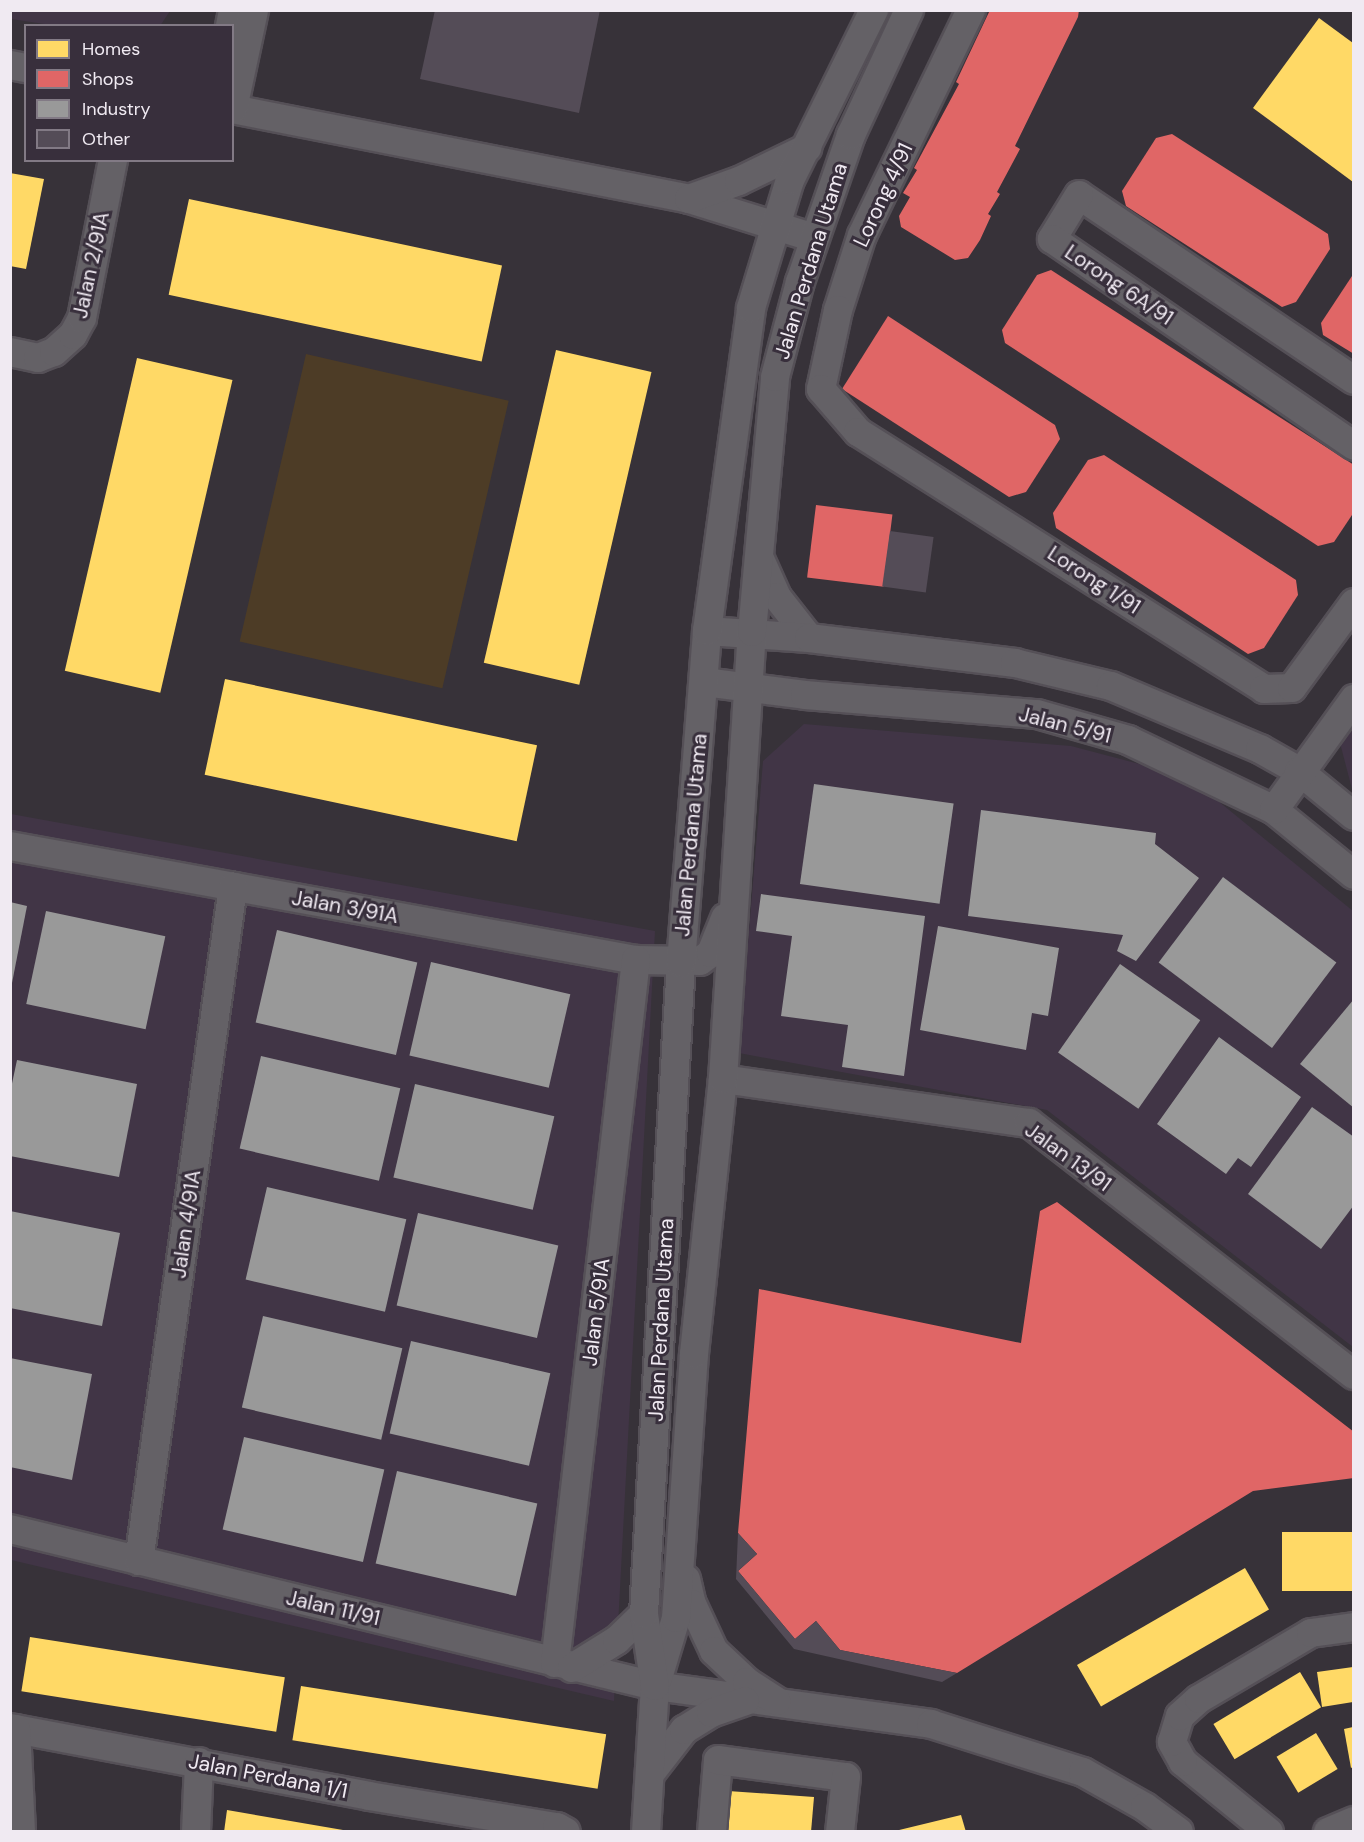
<!DOCTYPE html>
<html>
<head>
<meta charset="utf-8">
<style>
  body { margin:0 }
  #map { position:relative; width:1364px; height:1842px; overflow:hidden; background:#373239; font-family:"DM Sans",sans-serif }
  div>[style] { position:absolute }
  .built>* { inset:0; background:#413546 }
  .green>* { inset:0; background:#4d3c26; transform-origin:0 0 }
  .homes>* { inset:0; background:#ffd966; transform-origin:0 0 }
  .shops>* { inset:0; background:#e06666; transform-origin:0 0 }
  .industry>* { inset:0; background:#999; transform-origin:0 0 }
  .building>* { inset:0; background:#544c57; transform-origin:0 0 }
  .roads { filter:drop-shadow(2px 0 #555057) drop-shadow(-2px 0 #555057) drop-shadow(0 2px #555057) drop-shadow(0 -2px #555057) }
  .minor>* { height:28px; margin:-14px; padding:0 14px; transform-origin:14px; border-radius:14px; background:#646166 }
  span { translate:-50% -50%; white-space:nowrap; text-align:center; line-height:1.15; -webkit-text-stroke:6px #382f3c; paint-order:stroke }
  .street-label { font-size:21px; color:#f0eaf2 }
  .frame { position:absolute; inset:0; border:12px solid #f0eaf2; pointer-events:none }
  .legend { position:absolute; left:24px; top:24px; width:210px; height:138px; box-sizing:border-box; background:#382f3c; border:2px solid #827a85; margin:0; padding:8px 10px; list-style:none; font-size:18px; color:#f0eaf2 }
  .legend li { display:flex; align-items:center; gap:12px; height:30px }
  .legend b { width:30px; border:2px solid #827a85 }
</style>
</head>
<body>
<div id="map">
  <div class="built">
    <div style="clip-path:polygon(10px 11px,11px 10px,170px 11px,160px 26px,51px 25px,11px 19px)"></div>
    <div style="clip-path:polygon(1353px 722px,1353px 793px,1339px 739px)"></div>
    <div style="clip-path:polygon(804px 724px,1071px 746px,1147px 766px,1212px 796px,1353px 911px,1353px 1347px,1047px 1110px,739px 1053px,763px 761px)"></div>
    <div style="clip-path:polygon(11px 814px,655px 931px,614px 1701px,11px 1560px)"></div>
  </div>
  <div class="green">
    <div style="left:306px;top:354px;width:208px;height:295px;rotate:13deg"></div>
  </div>
  <div class="homes">
    <div style="clip-path:polygon(1319px 18px,1353px 43px,1353px 182px,1253px 108px)"></div>
    <div style="clip-path:polygon(10px 173px,44px 179px,26px 269px,10px 266px)"></div>
    <div style="left:189px;top:199px;width:320px;height:98px;rotate:12deg"></div>
    <div style="left:556px;top:350px;width:98px;height:321px;rotate:13deg"></div>
    <div style="left:137px;top:358px;width:98px;height:321px;rotate:13deg"></div>
    <div style="left:225px;top:679px;width:319px;height:98px;rotate:12deg"></div>
    <div style="left:1353px;top:1532px;width:59px;height:71px;rotate:90deg"></div>
    <div style="left:1245px;top:1568px;width:48px;height:194px;rotate:60deg"></div>
    <div style="left:30px;top:1637px;width:258px;height:55px;rotate:9deg"></div>
    <div style="clip-path:polygon(1353px 1667px,1353px 1702px,1322px 1707px,1317px 1672px)"></div>
    <div style="left:1300px;top:1672px;width:41px;height:101px;rotate:59deg"></div>
    <div style="left:301px;top:1686px;width:309px;height:55px;rotate:9deg"></div>
    <div style="clip-path:polygon(1353px 1727px,1353px 1767px,1351px 1768px,1344px 1729px)"></div>
    <div style="left:1316px;top:1733px;width:42px;height:46px;rotate:59deg"></div>
    <div style="clip-path:polygon(728px 1791px,814px 1797px,811px 1832px,725px 1832px)"></div>
    <div style="clip-path:polygon(227px 1810px,343px 1830px,343px 1832px,224px 1832px)"></div>
    <div style="clip-path:polygon(961px 1815px,966px 1832px,895px 1832px,895px 1831px)"></div>
  </div>
  <div class="shops">
    <div style="clip-path:polygon(990px 10px,1079px 10px,1078px 17px,1015px 146px,1020px 149px,997px 192px,1000px 194px,988px 214px,991px 216px,980px 240px,968px 258px,955px 260px,901px 227px,899px 216px,910px 197px,903px 193px,917px 170px,914px 168px,959px 84px,956px 82px)"></div>
    <div style="clip-path:polygon(1172px 134px,1328px 234px,1330px 249px,1296px 302px,1282px 307px,1126px 206px,1122px 191px,1156px 138px)"></div>
    <div style="clip-path:polygon(1051px 270px,1354px 465px,1354px 512px,1334px 542px,1318px 546px,1005px 343px,1002px 330px,1037px 275px)"></div>
    <div style="clip-path:polygon(1354px 273px,1354px 354px,1323px 335px,1321px 323px)"></div>
    <div style="clip-path:polygon(888px 316px,1055px 425px,1060px 439px,1026px 492px,1009px 497px,842px 389px)"></div>
    <div style="clip-path:polygon(1104px 455px,1296px 580px,1298px 595px,1264px 648px,1248px 654px,1056px 528px,1053px 513px,1088px 460px)"></div>
    <div style="left:816px;top:505px;width:77px;height:73px;rotate:7deg"></div>
    <div style="clip-path:polygon(1057px 1202px,1354px 1432px,1354px 1478px,1253px 1491px,957px 1673px,840px 1650px,816px 1621px,795px 1639px,738px 1571px,757px 1554px,738px 1533px,759px 1289px,1021px 1343px,1040px 1211px)"></div>
  </div>
  <div class="industry">
    <div style="left:814px;top:784px;width:141px;height:101px;rotate:8deg"></div>
    <div style="clip-path:polygon(981px 810px,1156px 833px,1155px 844px,1199px 878px,1136px 961px,1117px 951px,1123px 935px,968px 916px)"></div>
    <div style="left:1223px;top:877px;width:142px;height:107px;rotate:37deg"></div>
    <div style="clip-path:polygon(761px 894px,925px 916px,904px 1076px,842px 1067px,848px 1025px,781px 1016px,792px 936px,756px 931px)"></div>
    <div style="clip-path:polygon(10px 902px,27px 906px,12px 983px,10px 983px)"></div>
    <div style="left:46px;top:911px;width:122px;height:95px;rotate:12deg"></div>
    <div style="clip-path:polygon(938px 926px,1059px 948px,1048px 1016px,1032px 1013px,1026px 1050px,920px 1030px)"></div>
    <div style="left:277px;top:930px;width:144px;height:95px;rotate:13deg"></div>
    <div style="left:431px;top:962px;width:143px;height:96px;rotate:13deg"></div>
    <div style="left:1120px;top:964px;width:98px;height:108px;rotate:35deg"></div>
    <div style="clip-path:polygon(1354px 999px,1354px 1108px,1300px 1064px)"></div>
    <div style="clip-path:polygon(1219px 1037px,1301px 1097px,1251px 1167px,1238px 1158px,1226px 1174px,1157px 1124px)"></div>
    <div style="left:261px;top:1056px;width:143px;height:95px;rotate:13deg"></div>
    <div style="clip-path:polygon(17px 1060px,137px 1084px,119px 1177px,10px 1156px,10px 1093px)"></div>
    <div style="left:415px;top:1084px;width:143px;height:96px;rotate:13deg"></div>
    <div style="clip-path:polygon(1312px 1107px,1354px 1137px,1354px 1205px,1321px 1249px,1248px 1194px)"></div>
    <div style="left:267px;top:1187px;width:143px;height:95px;rotate:13deg"></div>
    <div style="clip-path:polygon(10px 1211px,120px 1233px,102px 1326px,10px 1308px)"></div>
    <div style="left:418px;top:1213px;width:144px;height:95px;rotate:13deg"></div>
    <div style="left:263px;top:1316px;width:143px;height:94px;rotate:13deg"></div>
    <div style="left:411px;top:1341px;width:143px;height:95px;rotate:13deg"></div>
    <div style="clip-path:polygon(10px 1358px,92px 1374px,72px 1480px,10px 1467px)"></div>
    <div style="left:244px;top:1437px;width:144px;height:95px;rotate:13deg"></div>
    <div style="left:397px;top:1471px;width:144px;height:95px;rotate:13deg"></div>
  </div>
  <div class="building">
    <div style="clip-path:polygon(435px 10px,600px 10px,579px 113px,420px 79px)"></div>
    <div style="left:890px;top:531px;width:44px;height:56px;rotate:8deg"></div>
    <div style="clip-path:polygon(738px 1533px,757px 1554px,738px 1571px,795px 1639px,816px 1621px,840px 1650px,957px 1673px,942px 1682px,794px 1649px,736px 1579px)"></div>
  </div>
  <div class="roads">
    <div class="minor">
      <div style="left:971px;top:10px;width:250px;rotate:115.8deg"></div>
      <div style="left:862px;top:235px;width:79px;rotate:107.7deg"></div>
      <div style="left:838px;top:310px;width:81px;rotate:102.1deg"></div>
      <div style="left:821px;top:389px;width:57px;rotate:49.3deg"></div>
      <div style="left:858px;top:432px;width:481px;rotate:32.3deg"></div>
      <div style="left:1264px;top:689px;width:28px;rotate:-2deg"></div>
      <div style="left:1292px;top:688px;width:105px;rotate:-53.9deg"></div>
      <div style="left:230px;top:26px;width:16px;rotate:-79deg"></div>
      <div style="left:10px;top:65px;width:16px;rotate:11deg"></div>
      <div style="left:232px;top:109px;width:466px;rotate:11.1deg"></div>
      <div style="left:689px;top:199px;width:131px;rotate:17.3deg"></div>
      <div style="left:233px;top:109px;width:101px;rotate:-78deg"></div>
      <div style="left:689px;top:199px;width:53px;rotate:-19.8deg"></div>
      <div style="left:739px;top:181px;width:76px;rotate:-25.9deg"></div>
      <div style="left:10px;top:352px;width:29px;rotate:12deg"></div>
      <div style="left:38px;top:358px;width:17px;rotate:-21deg"></div>
      <div style="left:54px;top:352px;width:25px;rotate:-42deg"></div>
      <div style="left:73px;top:335px;width:19px;rotate:-62deg"></div>
      <div style="left:82px;top:318px;width:161px;rotate:-78.9deg"></div>
      <div style="left:1354px;top:380px;width:331px;rotate:-146.1deg"></div>
      <div style="left:1079px;top:195px;width:52px;rotate:121.5deg"></div>
      <div style="left:1052px;top:239px;width:366px;rotate:34.4deg"></div>
      <div style="left:760px;top:559px;width:42px;rotate:65.9deg"></div>
      <div style="left:777px;top:597px;width:52px;rotate:52deg"></div>
      <div style="left:707px;top:631px;width:102px;rotate:3.9deg"></div>
      <div style="left:809px;top:638px;width:208px;rotate:6.9deg"></div>
      <div style="left:1015px;top:663px;width:99px;rotate:13.5deg"></div>
      <div style="left:1111px;top:686px;width:162px;rotate:22.9deg"></div>
      <div style="left:1260px;top:749px;width:45px;rotate:29.4deg"></div>
      <div style="left:1299px;top:771px;width:71px;rotate:39.3deg"></div>
      <div style="left:704px;top:682px;width:102px;rotate:7.3deg"></div>
      <div style="left:805px;top:695px;width:233px;rotate:4.7deg"></div>
      <div style="left:1037px;top:714px;width:95px;rotate:15.9deg"></div>
      <div style="left:1128px;top:740px;width:162px;rotate:25.6deg"></div>
      <div style="left:1274px;top:810px;width:103px;rotate:39.1deg"></div>
      <div style="left:1274px;top:810px;width:137px;rotate:-54.2deg"></div>
      <div style="left:10px;top:846px;width:636px;rotate:10.32deg"></div>
      <div style="left:636px;top:960px;width:64px;rotate:0.9deg"></div>
      <div style="left:700px;top:961px;width:14px;rotate:-36deg"></div>
      <div style="left:711px;top:953px;width:38px;rotate:-68deg"></div>
      <div style="left:723px;top:1079px;width:309px;rotate:8.2deg"></div>
      <div style="left:1029px;top:1123px;width:411px;rotate:37.8deg"></div>
      <div style="left:10px;top:1529px;width:664px;rotate:13.68deg"></div>
      <div style="left:655px;top:1686px;width:279px;rotate:7.8deg"></div>
      <div style="left:931px;top:1724px;width:159px;rotate:17.5deg"></div>
      <div style="left:1083px;top:1772px;width:71px;rotate:29.4deg"></div>
      <div style="left:1145px;top:1807px;width:42px;rotate:36.3deg"></div>
      <div style="left:139px;top:1561px;width:681px;rotate:-82.06deg"></div>
      <div style="left:686px;top:1579px;width:26px;rotate:77deg"></div>
      <div style="left:692px;top:1604px;width:52px;rotate:64.9deg"></div>
      <div style="left:714px;top:1651px;width:45px;rotate:43.2deg"></div>
      <div style="left:747px;top:1682px;width:35px;rotate:33deg"></div>
      <div style="left:555px;top:1663px;width:708px;rotate:-83.43deg"></div>
      <div style="left:572px;top:1668px;width:53px;rotate:-31.9deg"></div>
      <div style="left:617px;top:1640px;width:37px;rotate:-44deg"></div>
      <div style="left:658px;top:1678px;width:63px;rotate:-73.3deg"></div>
      <div style="left:676px;top:1618px;width:265px;rotate:-86.1deg"></div>
      <div style="left:694px;top:1354px;width:277px;rotate:-84deg"></div>
      <div style="left:723px;top:1079px;width:448px;rotate:-86.3deg"></div>
      <div style="left:752px;top:632px;width:256px;rotate:-84.8deg"></div>
      <div style="left:775px;top:377px;width:98px;rotate:-75.3deg"></div>
      <div style="left:800px;top:282px;width:156px;rotate:-70.9deg"></div>
      <div style="left:851px;top:135px;width:138px;rotate:-65.1deg"></div>
      <div style="left:10px;top:1728px;width:365px;rotate:10.7deg"></div>
      <div style="left:369px;top:1796px;width:191px;rotate:9.4deg"></div>
      <div style="left:557px;top:1827px;width:10px;rotate:29deg"></div>
      <div style="left:16px;top:1729px;width:103px;rotate:87.2deg"></div>
      <div style="left:650px;top:1774px;width:56px;rotate:-52.3deg"></div>
      <div style="left:684px;top:1730px;width:32px;rotate:-32deg"></div>
      <div style="left:711px;top:1713px;width:36px;rotate:-19deg"></div>
      <div style="left:196px;top:1832px;width:70px;rotate:-87.5deg"></div>
      <div style="left:646px;top:1832px;width:146px;rotate:-86.5deg"></div>
      <div style="left:655px;top:1686px;width:73px;rotate:-98.7deg"></div>
      <div style="left:644px;top:1614px;width:652px;rotate:-86.75deg"></div>
      <div style="left:681px;top:963px;width:333px;rotate:-85.5deg"></div>
      <div style="left:707px;top:631px;width:326px;rotate:-82.2deg"></div>
      <div style="left:751px;top:308px;width:134px;rotate:-73.1deg"></div>
      <div style="left:790px;top:180px;width:190px;rotate:-63.7deg"></div>
      <div style="left:712px;top:1832px;width:72px;rotate:-85.2deg"></div>
      <div style="left:718px;top:1760px;width:129px;rotate:7.6deg"></div>
      <div style="left:846px;top:1777px;width:55px;rotate:96.2deg"></div>
      <div style="left:1269px;top:1832px;width:111px;rotate:-140.9deg"></div>
      <div style="left:1183px;top:1762px;width:23px;rotate:-119deg"></div>
      <div style="left:1172px;top:1742px;width:27px;rotate:-73deg"></div>
      <div style="left:1180px;top:1716px;width:25px;rotate:-42deg"></div>
      <div style="left:1199px;top:1699px;width:130px;rotate:-30.5deg"></div>
      <div style="left:1311px;top:1633px;width:43px;rotate:-7.9deg"></div>
      <div style="left:1328px;top:1832px;width:28px;rotate:-23deg"></div>
    </div>
  </div>
  <div class="street-label">
    <span style="left:883px;top:195px;rotate:-65deg">Lorong 4/91</span>
    <span style="left:811px;top:261px;rotate:-73deg">Jalan Perdana Utama</span>
    <span style="left:91px;top:265px;rotate:-78deg">Jalan 2/91A</span>
    <span style="left:1119px;top:285px;rotate:34deg">Lorong 6A/91</span>
    <span style="left:1094px;top:580px;rotate:33deg">Lorong 1/91</span>
    <span style="left:1065px;top:725px;rotate:14deg">Jalan 5/91</span>
    <span style="left:691px;top:835px;rotate:-85deg">Jalan Perdana Utama</span>
    <span style="left:345px;top:907px;rotate:10deg">Jalan 3/91A</span>
    <span style="left:1068px;top:1157px;rotate:36deg">Jalan 13/91</span>
    <span style="left:186px;top:1224px;rotate:-82deg">Jalan 4/91A</span>
    <span style="left:596px;top:1312px;rotate:-83deg">Jalan 5/91A</span>
    <span style="left:661px;top:1320px;rotate:-87deg">Jalan Perdana Utama</span>
    <span style="left:333px;top:1608px;rotate:13deg">Jalan 11/91</span>
    <span style="left:268px;top:1776px;rotate:11deg">Jalan Perdana 1/1</span>
  </div>
  <div class="frame"></div>
  <ul class="legend">
  <li><b style="height:16px;background:#ffd966"></b>Homes</li>
  <li><b style="height:16px;background:#e06666"></b>Shops</li>
  <li><b style="height:16px;background:#999"></b>Industry</li>
  <li><b style="height:16px;background:#544c57"></b>Other</li>
  </ul>
</div>
</body>
</html>
